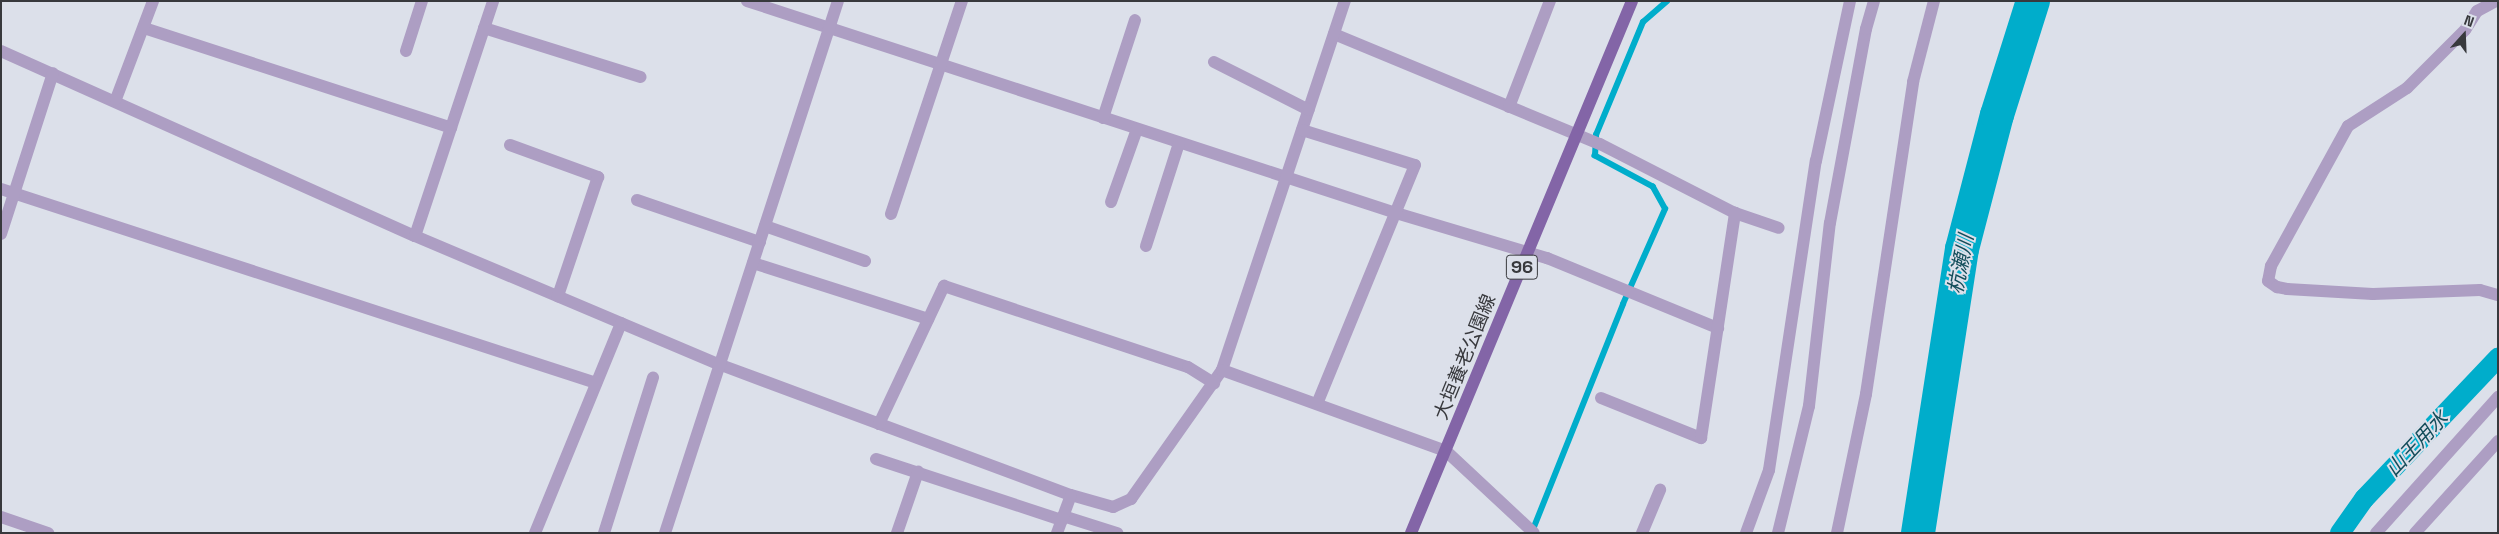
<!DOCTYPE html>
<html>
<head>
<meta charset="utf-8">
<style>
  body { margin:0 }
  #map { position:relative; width:2499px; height:534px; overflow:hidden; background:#dce0ea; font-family:"Space Grotesk","Noto Sans JP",sans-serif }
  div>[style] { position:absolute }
  .stream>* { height:5.5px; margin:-2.75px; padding:0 2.75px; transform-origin:2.75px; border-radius:2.75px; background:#00adcb }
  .canal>* { height:20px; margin:-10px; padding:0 10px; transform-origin:10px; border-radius:10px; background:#00adcb }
  .river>* { height:34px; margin:-17px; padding:0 17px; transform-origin:17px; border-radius:17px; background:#00adcb }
  .minor>* { height:12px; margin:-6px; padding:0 6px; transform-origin:6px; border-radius:6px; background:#ad9ec3 }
  .major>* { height:12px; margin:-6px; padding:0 6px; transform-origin:6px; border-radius:6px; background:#8365a7 }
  span { translate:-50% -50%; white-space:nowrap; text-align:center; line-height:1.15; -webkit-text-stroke:4px #dce0ea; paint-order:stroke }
  .shield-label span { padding:1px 4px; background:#dce0ea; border:1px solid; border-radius:4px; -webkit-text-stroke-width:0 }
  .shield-label { font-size:18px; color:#38393d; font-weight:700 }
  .street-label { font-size:19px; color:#38393d }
  .water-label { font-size:20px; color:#134d5a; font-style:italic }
  .frame { position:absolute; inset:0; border:2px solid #38393d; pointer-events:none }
  .north { position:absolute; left:2439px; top:10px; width:50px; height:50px; -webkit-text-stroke:4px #dce0ea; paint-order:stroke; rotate:20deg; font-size:14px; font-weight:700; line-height:20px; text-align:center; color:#38393d }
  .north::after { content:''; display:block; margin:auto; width:18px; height:22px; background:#38393d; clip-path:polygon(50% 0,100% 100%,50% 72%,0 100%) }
</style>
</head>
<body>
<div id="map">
  <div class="stream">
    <div style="left:1532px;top:532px;width:245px;rotate:-68.2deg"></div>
    <div style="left:1623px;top:304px;width:104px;rotate:-66.1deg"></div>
    <div style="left:1665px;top:209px;width:25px;rotate:-119deg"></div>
    <div style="left:1653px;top:187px;width:66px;rotate:-151.9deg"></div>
    <div style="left:1595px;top:156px;width:21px;rotate:-87deg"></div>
    <div style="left:1596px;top:135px;width:122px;rotate:-67.4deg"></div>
    <div style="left:1643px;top:22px;width:32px;rotate:-41deg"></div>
  </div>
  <div class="canal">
    <div style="left:2340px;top:533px;width:42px;rotate:-54.8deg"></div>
    <div style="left:2364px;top:499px;width:195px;rotate:-46.5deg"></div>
  </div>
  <div class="river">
    <div style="left:1918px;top:533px;width:287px;rotate:-81.2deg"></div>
    <div style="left:1962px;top:249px;width:138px;rotate:-75.4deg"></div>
    <div style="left:1997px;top:115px;width:120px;rotate:-72.5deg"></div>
  </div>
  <div class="minor">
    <div style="left:747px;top:1px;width:683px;rotate:18.09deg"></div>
    <div style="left:1396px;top:213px;width:158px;rotate:16.6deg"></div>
    <div style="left:1547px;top:258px;width:185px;rotate:22.3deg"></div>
    <div style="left:2496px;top:1px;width:21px;rotate:152deg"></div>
    <div style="left:2477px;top:11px;width:22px;rotate:122deg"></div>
    <div style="left:2465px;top:30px;width:82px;rotate:135deg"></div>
    <div style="left:2407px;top:88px;width:70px;rotate:147.2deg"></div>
    <div style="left:2348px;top:126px;width:160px;rotate:118.8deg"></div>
    <div style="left:2271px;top:266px;width:15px;rotate:101deg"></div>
    <div style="left:2268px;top:281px;width:11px;rotate:34deg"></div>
    <div style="left:2277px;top:287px;width:10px;rotate:11deg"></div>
    <div style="left:2287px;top:289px;width:86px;rotate:3.3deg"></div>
    <div style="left:2373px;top:294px;width:107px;rotate:-2.1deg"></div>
    <div style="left:2480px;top:290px;width:19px;rotate:16deg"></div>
    <div style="left:144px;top:28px;width:323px;rotate:18deg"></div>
    <div style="left:484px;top:28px;width:164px;rotate:17.4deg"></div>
    <div style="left:1334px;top:34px;width:288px;rotate:22.5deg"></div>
    <div style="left:1600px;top:144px;width:152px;rotate:27.1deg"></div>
    <div style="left:1735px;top:213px;width:46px;rotate:18.8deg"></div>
    <div style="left:1px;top:51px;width:453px;rotate:24.1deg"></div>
    <div style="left:415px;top:236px;width:332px;rotate:22.9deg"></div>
    <div style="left:721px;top:365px;width:373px;rotate:20.4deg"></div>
    <div style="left:1071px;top:495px;width:44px;rotate:15.9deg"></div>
    <div style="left:1113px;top:507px;width:20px;rotate:-24deg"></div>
    <div style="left:1131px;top:499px;width:158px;rotate:-54.8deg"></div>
    <div style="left:1222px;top:370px;width:389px;rotate:-71.6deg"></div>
    <div style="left:406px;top:51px;width:52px;rotate:-72.3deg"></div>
    <div style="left:1214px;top:62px;width:106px;rotate:26.8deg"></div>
    <div style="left:116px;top:99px;width:105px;rotate:-69.3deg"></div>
    <div style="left:1509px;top:107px;width:114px;rotate:-68.9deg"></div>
    <div style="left:1103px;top:118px;width:103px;rotate:-71.9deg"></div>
    <div style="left:1302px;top:130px;width:118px;rotate:17.2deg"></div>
    <div style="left:1415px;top:165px;width:258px;rotate:112.3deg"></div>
    <div style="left:510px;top:145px;width:94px;rotate:20deg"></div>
    <div style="left:598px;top:177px;width:126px;rotate:108.6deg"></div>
    <div style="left:1px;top:189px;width:626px;rotate:18.06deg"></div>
    <div style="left:637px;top:200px;width:130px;rotate:18.9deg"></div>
    <div style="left:1111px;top:202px;width:77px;rotate:-70.4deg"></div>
    <div style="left:891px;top:214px;width:225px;rotate:-71.6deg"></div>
    <div style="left:765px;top:226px;width:106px;rotate:19.3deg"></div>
    <div style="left:1px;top:234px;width:169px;rotate:-72.1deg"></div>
    <div style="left:415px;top:236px;width:248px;rotate:-71.6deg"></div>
    <div style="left:1146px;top:246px;width:108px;rotate:-72.2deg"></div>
    <div style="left:753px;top:263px;width:184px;rotate:17.7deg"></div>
    <div style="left:1222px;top:370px;width:238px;rotate:19.9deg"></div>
    <div style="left:1446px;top:451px;width:120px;rotate:43deg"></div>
    <div style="left:1601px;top:398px;width:108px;rotate:21.8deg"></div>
    <div style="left:1701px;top:438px;width:228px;rotate:-81.4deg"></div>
    <div style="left:879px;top:424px;width:153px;rotate:-64.8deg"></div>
    <div style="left:944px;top:286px;width:257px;rotate:18.4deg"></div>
    <div style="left:1188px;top:367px;width:31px;rotate:32deg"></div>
    <div style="left:876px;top:459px;width:196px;rotate:18.2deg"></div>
    <div style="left:1063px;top:516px;width:57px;rotate:17.5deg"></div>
    <div style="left:1px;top:517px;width:50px;rotate:18.8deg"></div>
    <div style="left:535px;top:533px;width:227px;rotate:-67.7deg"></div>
    <div style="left:604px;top:533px;width:163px;rotate:-72.5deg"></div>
    <div style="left:665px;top:533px;width:559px;rotate:-71.99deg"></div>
    <div style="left:897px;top:533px;width:65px;rotate:-71deg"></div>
    <div style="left:1057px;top:533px;width:40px;rotate:-69.8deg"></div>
    <div style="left:1642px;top:533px;width:47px;rotate:-67.3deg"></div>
    <div style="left:1746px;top:533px;width:67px;rotate:-69.9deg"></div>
    <div style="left:1769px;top:470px;width:313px;rotate:-81.4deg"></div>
    <div style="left:1816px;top:161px;width:164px;rotate:-78deg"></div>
    <div style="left:1778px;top:533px;width:131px;rotate:-76.3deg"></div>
    <div style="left:1809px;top:406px;width:184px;rotate:-83.5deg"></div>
    <div style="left:1830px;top:223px;width:197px;rotate:-79.5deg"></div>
    <div style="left:1866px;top:29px;width:29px;rotate:-74deg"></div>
    <div style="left:1837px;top:533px;width:142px;rotate:-78.2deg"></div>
    <div style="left:1866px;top:394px;width:316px;rotate:-81.4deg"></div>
    <div style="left:1913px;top:82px;width:84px;rotate:-75.5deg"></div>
    <div style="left:2376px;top:533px;width:183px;rotate:-48.1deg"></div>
    <div style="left:2415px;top:533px;width:124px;rotate:-47.9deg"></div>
  </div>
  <div class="major">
    <div style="left:1411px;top:533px;width:576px;rotate:-67.44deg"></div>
  </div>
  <div class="shield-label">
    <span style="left:1522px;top:267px">96</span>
  </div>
  <div class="street-label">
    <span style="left:1465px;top:357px;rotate:-68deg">大垣養老公園線</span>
  </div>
  <div class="water-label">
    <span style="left:1961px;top:264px;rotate:-79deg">杭瀬川</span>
    <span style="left:2417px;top:444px;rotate:-47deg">山王用水</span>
  </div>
  <div class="frame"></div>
  <div class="north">N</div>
</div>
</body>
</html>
